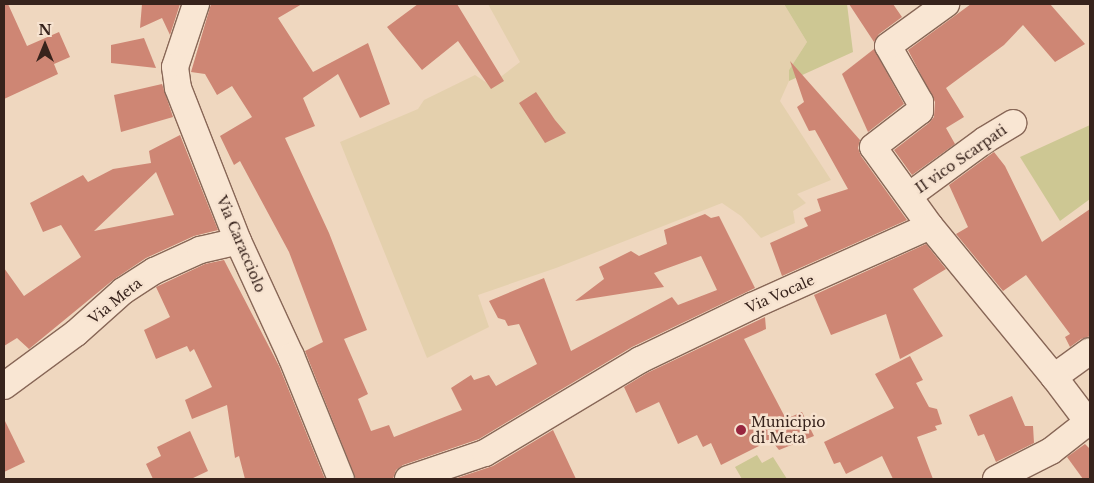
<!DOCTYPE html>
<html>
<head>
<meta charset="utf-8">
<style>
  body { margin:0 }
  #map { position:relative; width:1094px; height:483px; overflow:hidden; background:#efd7bf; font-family:"Libre Baskerville",serif }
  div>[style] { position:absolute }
  .farmland>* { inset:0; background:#e4d0ad }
  .green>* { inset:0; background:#cdc793 }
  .building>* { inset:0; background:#ce8674 }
  .roads { filter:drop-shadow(1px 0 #886757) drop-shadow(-1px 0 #886757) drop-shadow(0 1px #886757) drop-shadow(0 -1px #886757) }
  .minor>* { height:26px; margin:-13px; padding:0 13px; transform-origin:13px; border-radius:13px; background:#f9e6d3 }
  .dots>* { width:14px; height:14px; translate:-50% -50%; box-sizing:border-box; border:2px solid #f6e2cf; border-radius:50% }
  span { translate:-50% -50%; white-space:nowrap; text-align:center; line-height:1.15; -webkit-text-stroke:5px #f6e2cf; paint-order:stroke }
  .street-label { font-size:14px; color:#37231c }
  .poi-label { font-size:14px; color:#37231c }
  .left { translate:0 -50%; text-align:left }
  .frame { position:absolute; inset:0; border:5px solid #37231c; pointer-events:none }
  .north { position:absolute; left:20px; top:20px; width:50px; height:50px; -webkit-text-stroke:4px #f6e2cf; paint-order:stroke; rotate:0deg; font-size:14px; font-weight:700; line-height:20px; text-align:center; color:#37231c }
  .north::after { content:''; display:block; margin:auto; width:18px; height:22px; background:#37231c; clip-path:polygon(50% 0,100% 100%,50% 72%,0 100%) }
</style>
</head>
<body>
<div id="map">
  <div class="farmland">
    <div style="clip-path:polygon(488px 4px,784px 4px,807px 42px,789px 70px,789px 81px,780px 101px,831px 180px,797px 194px,806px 203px,793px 211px,795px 223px,761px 238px,741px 216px,722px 203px,556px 268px,478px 295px,489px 327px,427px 358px,340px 142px,418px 109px,424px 100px,475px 75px,490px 85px,520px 62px)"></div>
  </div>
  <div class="green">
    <div style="clip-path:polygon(784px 4px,847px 4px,853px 52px,789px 81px,789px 70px,807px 42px)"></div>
    <div style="clip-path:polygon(1090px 125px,1090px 199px,1060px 221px,1020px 157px)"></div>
    <div style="clip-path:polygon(757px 455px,762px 463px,773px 457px,787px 479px,742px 479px,735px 467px)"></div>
  </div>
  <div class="building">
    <div style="clip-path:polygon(4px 4px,8px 4px,27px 46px,59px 32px,70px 57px,54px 64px,58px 74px,4px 99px)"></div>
    <div style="clip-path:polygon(142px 4px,180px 4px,170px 35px,162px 18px,140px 28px)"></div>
    <div style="clip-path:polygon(211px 4px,302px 4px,278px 18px,313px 72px,368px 43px,390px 104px,360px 118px,338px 74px,303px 98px,315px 126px,285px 138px,329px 233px,367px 330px,344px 339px,368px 394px,358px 399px,371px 431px,389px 425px,394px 437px,462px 410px,451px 388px,471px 375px,474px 380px,489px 375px,496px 386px,537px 364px,519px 324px,508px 326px,505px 320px,498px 318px,489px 301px,544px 278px,571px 351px,672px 297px,678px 305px,717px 290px,701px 256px,654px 273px,664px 287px,575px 301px,604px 279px,599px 267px,631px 251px,639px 256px,667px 244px,664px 230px,705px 214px,711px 218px,719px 216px,755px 288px,632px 347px,479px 439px,403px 465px,396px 470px,393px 479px,356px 479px,305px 351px,323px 342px,289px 252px,240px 161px,234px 165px,220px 136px,252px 117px,232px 86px,217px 95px,205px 74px,191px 72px)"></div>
    <div style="clip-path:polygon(418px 4px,457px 4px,504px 81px,491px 89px,458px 41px,422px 70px,387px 27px)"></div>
    <div style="clip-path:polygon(849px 4px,893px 4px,902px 17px,879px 34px,874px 42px)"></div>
    <div style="clip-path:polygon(971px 4px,1050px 4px,1085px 44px,1055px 62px,1023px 25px,1004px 45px,946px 88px,964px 117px,946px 128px,955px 144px,912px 175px,894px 150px,929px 123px,934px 117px,935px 102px,908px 50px)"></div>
    <div style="clip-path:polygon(144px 38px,156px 68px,111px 63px,111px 45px)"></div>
    <div style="clip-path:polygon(874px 49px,904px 104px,868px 132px,842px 74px)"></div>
    <div style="clip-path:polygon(790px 61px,860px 140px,858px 148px,861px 156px,907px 220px,782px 276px,770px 243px,808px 226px,804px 218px,821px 211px,817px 199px,848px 189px,815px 130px,809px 131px,797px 107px,804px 102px)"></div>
    <div style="clip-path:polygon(162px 84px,173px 117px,121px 132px,114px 95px)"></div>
    <div style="clip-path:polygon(536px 92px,555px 120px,566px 133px,545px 143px,519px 103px)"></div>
    <div style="clip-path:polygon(evenodd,180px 135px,218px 230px,194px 236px,146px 258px,113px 280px,29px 349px,17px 338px,4px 346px,4px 268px,24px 296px,81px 257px,61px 225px,43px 232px,30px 203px,83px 175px,88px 182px,113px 169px,151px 163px,149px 151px,180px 135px,156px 172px,174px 215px,94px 231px,156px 172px)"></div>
    <div style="clip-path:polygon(994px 152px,1005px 166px,1042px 242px,1090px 209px,1090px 336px,1081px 339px,1070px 347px,1065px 337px,1070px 334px,1026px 275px,1003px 291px,956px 234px,968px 227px,949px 185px)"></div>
    <div style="clip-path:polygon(926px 244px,946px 269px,913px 289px,943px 336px,900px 359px,886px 314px,831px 335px,814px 295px)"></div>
    <div style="clip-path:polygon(224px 260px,279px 366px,325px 479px,245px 479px,239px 456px,235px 458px,227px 405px,192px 419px,185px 400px,212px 387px,194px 349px,190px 352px,187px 346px,156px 359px,144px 330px,170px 317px,156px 287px,205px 264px)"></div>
    <div style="clip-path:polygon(765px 317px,766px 329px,744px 339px,786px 419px,802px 412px,814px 436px,779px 450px,771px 440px,721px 465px,711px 443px,703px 447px,697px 435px,678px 444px,659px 402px,636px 413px,624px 387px,647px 373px)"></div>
    <div style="clip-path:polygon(910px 356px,923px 380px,916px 383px,929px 407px,937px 409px,942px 424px,935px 426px,937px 430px,917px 437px,933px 479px,893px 479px,882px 456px,846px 474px,840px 462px,834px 464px,824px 442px,894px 408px,875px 374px)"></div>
    <div style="clip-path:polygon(1012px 396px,1025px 426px,1033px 426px,1034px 443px,996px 462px,984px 434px,978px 436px,969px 415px)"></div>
    <div style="clip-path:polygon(4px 419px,25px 462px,4px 472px)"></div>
    <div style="clip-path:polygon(553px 430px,576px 479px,454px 479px,493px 466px)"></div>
    <div style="clip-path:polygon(190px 431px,208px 471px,191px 479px,153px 479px,146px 464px,161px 456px,157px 447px)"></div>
    <div style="clip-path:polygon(1085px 444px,1090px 449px,1090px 479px,1083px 479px,1067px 457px)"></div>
  </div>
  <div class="roads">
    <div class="minor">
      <div style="left:196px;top:4px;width:66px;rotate:108.4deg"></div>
      <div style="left:175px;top:67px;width:21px;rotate:82deg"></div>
      <div style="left:178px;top:88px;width:164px;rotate:68.6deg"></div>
      <div style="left:238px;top:241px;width:127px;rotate:65.3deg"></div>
      <div style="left:291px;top:356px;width:133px;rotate:67.9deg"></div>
      <div style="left:910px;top:195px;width:93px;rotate:-36.3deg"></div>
      <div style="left:985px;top:140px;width:33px;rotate:-31deg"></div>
      <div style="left:930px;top:226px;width:97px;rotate:-125.8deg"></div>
      <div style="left:873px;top:147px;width:59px;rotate:-37.5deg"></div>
      <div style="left:920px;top:111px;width:9px;rotate:-90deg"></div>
      <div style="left:920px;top:102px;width:64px;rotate:-119.7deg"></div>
      <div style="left:888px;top:46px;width:72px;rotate:-35.9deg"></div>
      <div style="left:1054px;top:377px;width:44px;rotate:-35.8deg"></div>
      <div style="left:4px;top:386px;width:89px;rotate:-36.4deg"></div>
      <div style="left:76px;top:333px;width:63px;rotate:-41.8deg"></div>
      <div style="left:123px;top:291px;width:37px;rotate:-33deg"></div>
      <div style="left:154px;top:271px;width:51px;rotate:-24.5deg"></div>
      <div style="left:200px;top:250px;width:39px;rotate:-13deg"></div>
      <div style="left:408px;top:479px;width:81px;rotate:-18.7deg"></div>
      <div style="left:485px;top:453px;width:181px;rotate:-31deg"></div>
      <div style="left:640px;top:360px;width:124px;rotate:-25.7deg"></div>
      <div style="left:752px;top:306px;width:195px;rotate:-24.2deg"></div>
      <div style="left:930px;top:226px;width:195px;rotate:50.6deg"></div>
      <div style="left:1054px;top:377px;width:56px;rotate:52.9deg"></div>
      <div style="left:996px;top:479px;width:62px;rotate:-27deg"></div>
      <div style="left:1051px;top:451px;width:47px;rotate:-38.1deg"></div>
      <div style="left:1088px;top:422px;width:4px;rotate:56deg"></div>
    </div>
  </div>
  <div class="dots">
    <div style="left:741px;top:430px;background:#98263f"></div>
  </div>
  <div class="street-label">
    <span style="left:961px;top:159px;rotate:-35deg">II vico Scarpati</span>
    <span style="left:241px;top:244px;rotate:67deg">Via Caracciolo</span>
    <span style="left:780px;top:294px;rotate:-24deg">Via Vocale</span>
    <span style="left:115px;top:301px;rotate:-39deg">Via Meta</span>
  </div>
  <div class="poi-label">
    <span class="left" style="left:751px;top:430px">Municipio<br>di Meta</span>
  </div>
  <div class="frame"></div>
  <div class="north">N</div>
</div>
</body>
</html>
